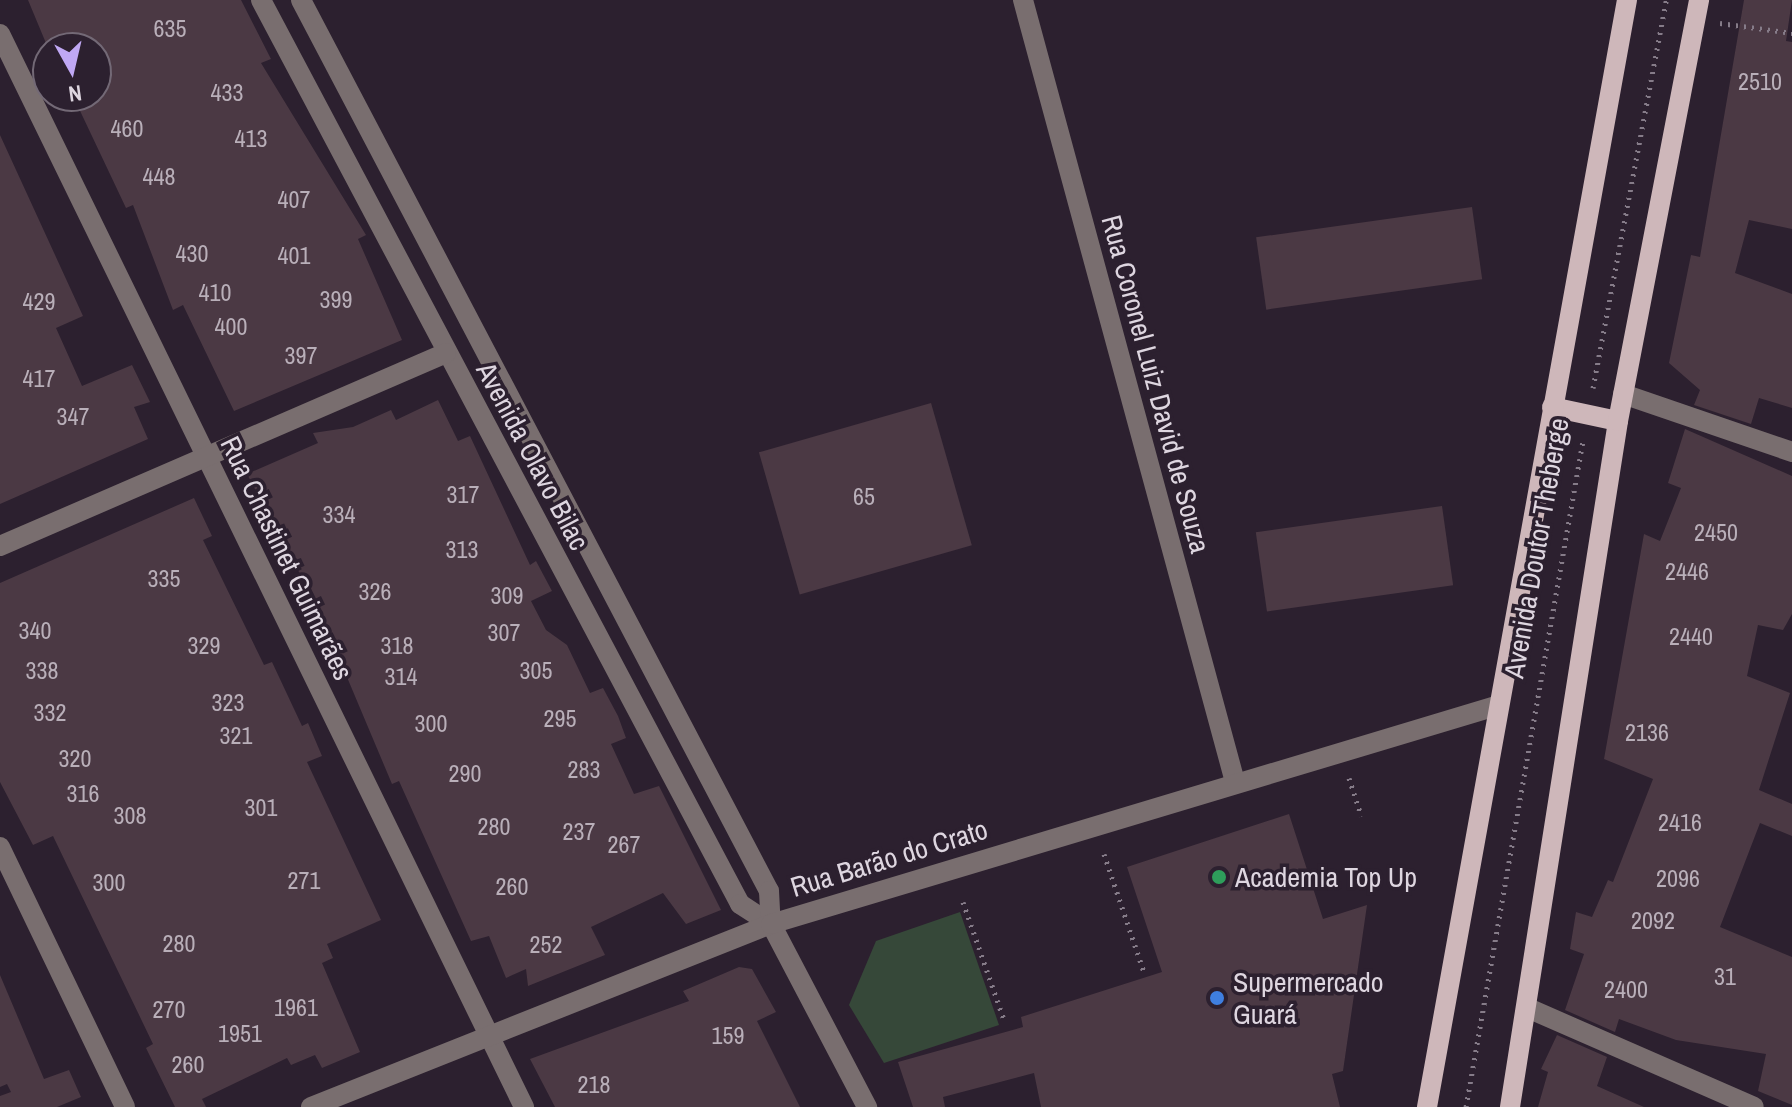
<!DOCTYPE html>
<html>
<head>
<meta charset="utf-8">
<style>
  body { margin:0 }
  #map { position:relative; width:1792px; height:1107px; overflow:hidden; background:#2c202f; font-family:"Archivo Narrow",sans-serif }
  div>[style] { position:absolute }
  .green>* { inset:0; background:#364839 }
  .building>* { inset:0; background:#4b3944; transform-origin:0 0 }
  .path>* { height:5px; margin-top:-2.5px; transform-origin:0; background:repeating-linear-gradient(90deg,#867c89 0 2px,transparent 0 8px) }
  .minor>* { height:20px; margin:-10px; padding:0 10px; transform-origin:10px; border-radius:10px; background:#796e6f }
  .major>* { height:20px; margin:-10px; padding:0 10px; transform-origin:10px; border-radius:10px; background:#ceb7ba }
  .dots>* { width:22px; height:22px; translate:-50% -50%; box-sizing:border-box; border:4px solid #2c202f; border-radius:50% }
  span { translate:-50% -50%; white-space:nowrap; text-align:center; line-height:1.15; -webkit-text-stroke:7px #2c202f; paint-order:stroke }
  .number-label { font-size:24px; color:#b9afb9 }
  .number-label span { -webkit-text-stroke-width:0 }
  .street-label { font-size:28px; color:#ded6e0 }
  .poi-label { font-size:28px; color:#ded6e0 }
  .left { translate:0 -50%; text-align:left }
  .north { position:absolute; left:32px; top:32px; width:80px; height:80px; box-sizing:border-box; background:#2c202f; border:2px solid #736976; border-radius:50%; rotate:172deg; font-size:22px; font-weight:700; line-height:32px; text-align:center; color:#ded6e0 }
  .north::after { content:''; display:block; margin:auto; width:28px; height:36px; background:#c0a8f4; clip-path:polygon(50% 0,100% 100%,50% 72%,0 100%) }
</style>
</head>
<body>
<div id="map">
  <div class="green">
    <div style="clip-path:polygon(960px 912px,999px 1025px,884px 1063px,849px 1005px,876px 941px)"></div>
  </div>
  <div class="building">
    <div style="clip-path:polygon(28px 0,241px 0,271px 59px,261px 63px,366px 235px,358px 239px,402px 340px,234px 411px,183px 305px,173px 310px,133px 205px,126px 208px,73px 96px,96px 96px,96px 48px,48px 48px)"></div>
    <div style="clip-path:polygon(1744px 0,1792px 0,1786px 41px,1792px 42px,1792px 229px,1749px 220px,1735px 273px,1792px 294px,1792px 408px,1759px 398px,1751px 424px,1694px 405px,1700px 390px,1669px 363px,1691px 255px,1700px 257px)"></div>
    <div style="clip-path:polygon(0 135px,83px 316px,56px 328px,82px 386px,132px 365px,150px 402px,134px 407px,148px 439px,0 504px)"></div>
    <div style="left:1472px;top:207px;width:73px;height:218px;rotate:82deg"></div>
    <div style="clip-path:polygon(438px 400px,458px 441px,470px 436px,530px 565px,536px 561px,552px 591px,531px 601px,546px 630px,567px 645px,590px 693px,603px 688px,618px 716px,626px 738px,611px 744px,634px 794px,659px 786px,721px 910px,686px 924px,663px 893px,591px 927px,605px 955px,528px 986px,526px 969px,506px 978px,489px 936px,471px 941px,399px 781px,392px 784px,317px 606px,247px 474px,318px 443px,313px 433px,353px 427px,391px 410px,396px 420px)"></div>
    <div style="left:931px;top:403px;width:148px;height:179px;rotate:74deg"></div>
    <div style="clip-path:polygon(1685px 429px,1792px 476px,1792px 614px,1783px 630px,1758px 625px,1747px 676px,1790px 693px,1759px 790px,1792px 804px,1792px 836px,1760px 823px,1720px 927px,1792px 957px,1792px 1105px,1758px 1091px,1766px 1054px,1676px 1040px,1619px 1019px,1615px 1032px,1565px 1010px,1584px 954px,1570px 949px,1576px 912px,1592px 917px,1608px 880px,1613px 882px,1653px 779px,1604px 759px,1644px 534px,1660px 541px,1681px 488px,1668px 483px)"></div>
    <div style="clip-path:polygon(194px 498px,212px 536px,203px 540px,264px 665px,272px 662px,302px 726px,308px 723px,322px 756px,307px 762px,381px 920px,327px 944px,333px 958px,322px 963px,360px 1052px,322px 1068px,315px 1055px,291px 1065px,287px 1058px,202px 1099px,206px 1107px,175px 1107px,146px 1048px,153px 1044px,53px 836px,33px 845px,0 782px,0 583px)"></div>
    <div style="left:1442px;top:506px;width:80px;height:188px;rotate:82deg"></div>
    <div style="clip-path:polygon(1289px 814px,1323px 919px,1367px 905px,1343px 1071px,1332px 1074px,1340px 1107px,1041px 1107px,1034px 1073px,943px 1097px,945px 1107px,913px 1107px,898px 1062px,1023px 1027px,1021px 1017px,1162px 972px,1127px 867px)"></div>
    <div style="clip-path:polygon(739px 967px,752px 969px,776px 1012px,757px 1021px,800px 1107px,555px 1107px,530px 1059px,689px 1001px,683px 991px)"></div>
    <div style="clip-path:polygon(0 975px,44px 1079px,69px 1070px,81px 1097px,57px 1107px,0 1107px,0 1096px,11px 1092px,7px 1084px,0 1087px)"></div>
    <div style="clip-path:polygon(1557px 1035px,1607px 1057px,1597px 1086px,1644px 1107px,1538px 1107px,1548px 1072px,1541px 1069px)"></div>
  </div>
  <div class="path">
    <div style="left:1720px;top:23px;width:73px;rotate:7.9deg"></div>
    <div style="left:1593px;top:388px;width:395px;rotate:-79.3deg"></div>
    <div style="left:1349px;top:778px;width:40px;rotate:72deg"></div>
    <div style="left:1104px;top:854px;width:125px;rotate:71.3deg"></div>
    <div style="left:963px;top:902px;width:125px;rotate:70.8deg"></div>
    <div style="left:1466px;top:1107px;width:676px;rotate:-80.04deg"></div>
  </div>
  <div class="minor">
    <div style="left:261px;top:0;width:1023px;rotate:62.08deg"></div>
    <div style="left:740px;top:904px;width:37px;rotate:33deg"></div>
    <div style="left:301px;top:0;width:1006px;rotate:62.29deg"></div>
    <div style="left:769px;top:891px;width:33px;rotate:87deg"></div>
    <div style="left:771px;top:924px;width:207px;rotate:62.3deg"></div>
    <div style="left:1023px;top:0;width:810px;rotate:74.83deg"></div>
    <div style="left:0;top:34px;width:1194px;rotate:63.97deg"></div>
    <div style="left:1623px;top:394px;width:179px;rotate:18.9deg"></div>
    <div style="left:0;top:546px;width:486px;rotate:-23.4deg"></div>
    <div style="left:0;top:847px;width:288px;rotate:64.3deg"></div>
    <div style="left:1530px;top:1009px;width:244px;rotate:23.6deg"></div>
    <div style="left:311px;top:1107px;width:495px;rotate:-21.7deg"></div>
    <div style="left:771px;top:924px;width:760px;rotate:-16.74deg"></div>
  </div>
  <div class="major">
    <div style="left:1552px;top:407px;width:67px;rotate:12deg"></div>
    <div style="left:1427px;top:1107px;width:1125px;rotate:-79.76deg"></div>
    <div style="left:1510px;top:1107px;width:694px;rotate:-81.05deg"></div>
    <div style="left:1618px;top:421px;width:429px;rotate:-79.1deg"></div>
  </div>
  <div class="dots">
    <div style="left:1219px;top:877px;background:#2e9e5b"></div>
    <div style="left:1217px;top:998px;background:#3f7fe0"></div>
  </div>
  <div class="number-label">
    <span style="left:170px;top:29px">635</span>
    <span style="left:1760px;top:82px">2510</span>
    <span style="left:227px;top:93px">433</span>
    <span style="left:127px;top:129px">460</span>
    <span style="left:251px;top:139px">413</span>
    <span style="left:159px;top:177px">448</span>
    <span style="left:294px;top:200px">407</span>
    <span style="left:192px;top:254px">430</span>
    <span style="left:294px;top:256px">401</span>
    <span style="left:215px;top:293px">410</span>
    <span style="left:336px;top:300px">399</span>
    <span style="left:39px;top:302px">429</span>
    <span style="left:231px;top:327px">400</span>
    <span style="left:301px;top:356px">397</span>
    <span style="left:39px;top:379px">417</span>
    <span style="left:73px;top:417px">347</span>
    <span style="left:463px;top:495px">317</span>
    <span style="left:864px;top:497px">65</span>
    <span style="left:339px;top:515px">334</span>
    <span style="left:1716px;top:533px">2450</span>
    <span style="left:462px;top:550px">313</span>
    <span style="left:1687px;top:572px">2446</span>
    <span style="left:164px;top:579px">335</span>
    <span style="left:375px;top:592px">326</span>
    <span style="left:507px;top:596px">309</span>
    <span style="left:35px;top:631px">340</span>
    <span style="left:504px;top:633px">307</span>
    <span style="left:1691px;top:637px">2440</span>
    <span style="left:204px;top:646px">329</span>
    <span style="left:397px;top:646px">318</span>
    <span style="left:42px;top:671px">338</span>
    <span style="left:536px;top:671px">305</span>
    <span style="left:401px;top:677px">314</span>
    <span style="left:228px;top:703px">323</span>
    <span style="left:50px;top:713px">332</span>
    <span style="left:560px;top:719px">295</span>
    <span style="left:431px;top:724px">300</span>
    <span style="left:1647px;top:733px">2136</span>
    <span style="left:236px;top:736px">321</span>
    <span style="left:75px;top:759px">320</span>
    <span style="left:584px;top:770px">283</span>
    <span style="left:465px;top:774px">290</span>
    <span style="left:83px;top:794px">316</span>
    <span style="left:261px;top:808px">301</span>
    <span style="left:130px;top:816px">308</span>
    <span style="left:1680px;top:823px">2416</span>
    <span style="left:494px;top:827px">280</span>
    <span style="left:579px;top:832px">237</span>
    <span style="left:624px;top:845px">267</span>
    <span style="left:1678px;top:879px">2096</span>
    <span style="left:304px;top:881px">271</span>
    <span style="left:109px;top:883px">300</span>
    <span style="left:512px;top:887px">260</span>
    <span style="left:1653px;top:921px">2092</span>
    <span style="left:179px;top:944px">280</span>
    <span style="left:546px;top:945px">252</span>
    <span style="left:1725px;top:977px">31</span>
    <span style="left:1626px;top:990px">2400</span>
    <span style="left:296px;top:1008px">1961</span>
    <span style="left:169px;top:1010px">270</span>
    <span style="left:240px;top:1034px">1951</span>
    <span style="left:728px;top:1036px">159</span>
    <span style="left:188px;top:1065px">260</span>
    <span style="left:594px;top:1085px">218</span>
  </div>
  <div class="street-label">
    <span style="left:1156px;top:384px;rotate:75deg">Rua Coronel Luiz David de Souza</span>
    <span style="left:533px;top:456px;rotate:62deg">Avenida Olavo Bilac</span>
    <span style="left:1536px;top:548px;rotate:-80deg">Avenida Doutor Theberge</span>
    <span style="left:287px;top:558px;rotate:64deg">Rua Chastinet Guimarães</span>
    <span style="left:889px;top:858px;rotate:-17deg">Rua Barão do Crato</span>
  </div>
  <div class="poi-label">
    <span class="left" style="left:1235px;top:877px">Academia Top Up</span>
    <span class="left" style="left:1233px;top:998px">Supermercado<br>Guará</span>
  </div>
  <div class="north">N</div>
</div>
</body>
</html>
